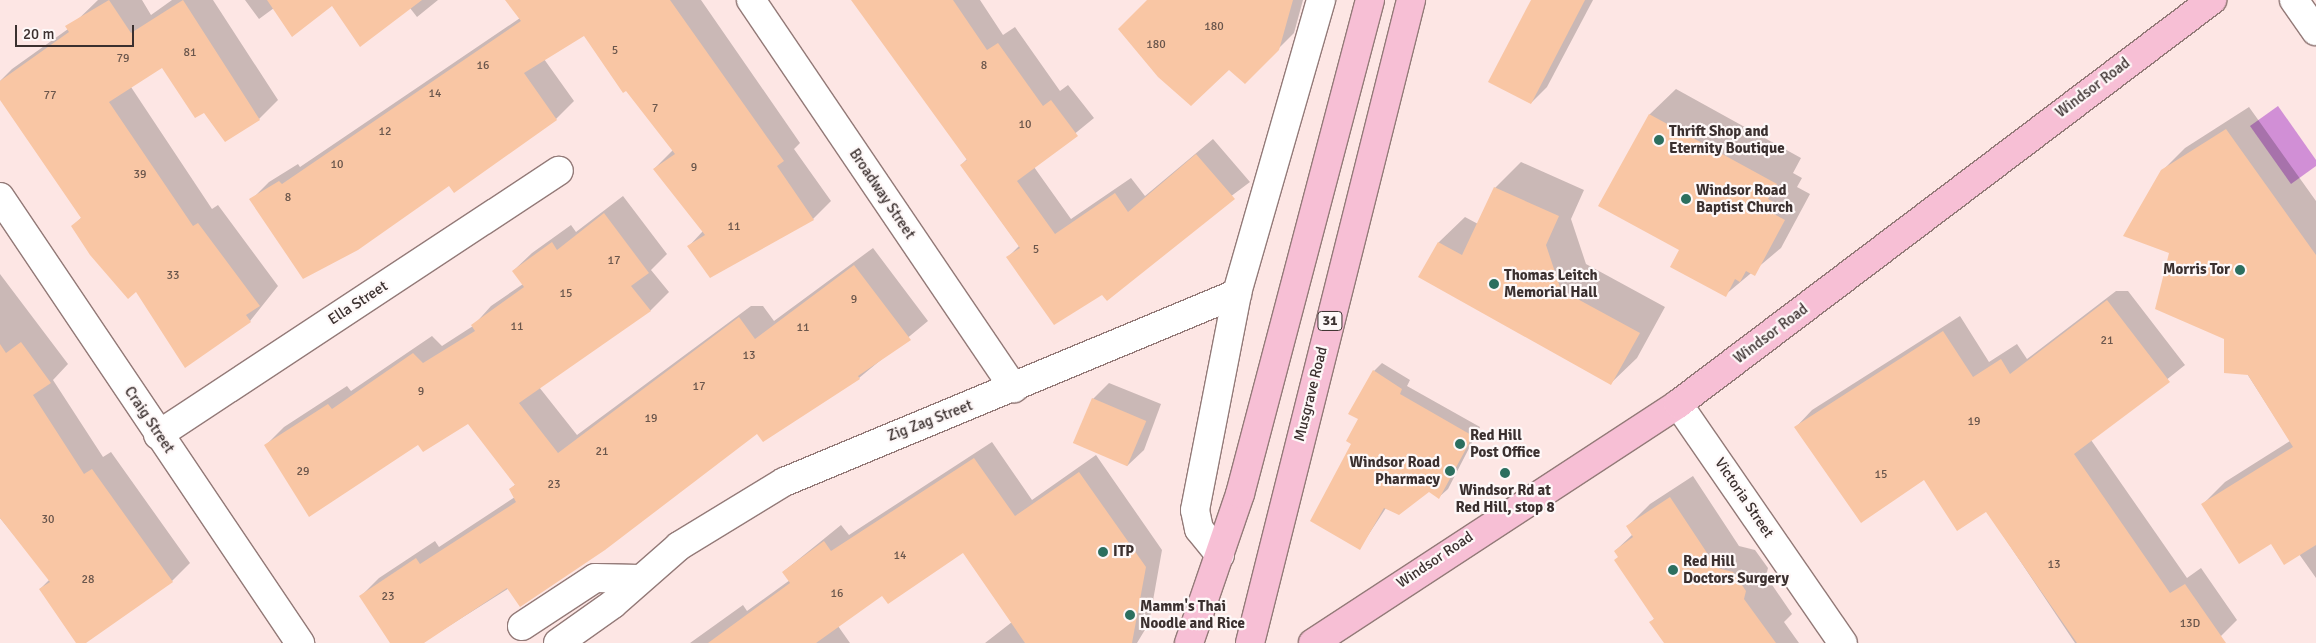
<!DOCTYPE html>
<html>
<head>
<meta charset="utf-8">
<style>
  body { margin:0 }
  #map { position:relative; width:2316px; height:643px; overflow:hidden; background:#fde6e4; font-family:Signika,sans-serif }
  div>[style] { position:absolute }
  .water>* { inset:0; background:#d18fd6 }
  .shadow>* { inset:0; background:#0003 }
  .building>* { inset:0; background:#f9c6a4; transform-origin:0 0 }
  .roads { filter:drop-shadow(1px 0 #937a78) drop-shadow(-1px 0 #937a78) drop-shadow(0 1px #937a78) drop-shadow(0 -1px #937a78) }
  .minor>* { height:28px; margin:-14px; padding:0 14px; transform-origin:14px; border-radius:14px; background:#fff }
  .major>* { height:28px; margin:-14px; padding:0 14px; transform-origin:14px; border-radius:14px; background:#f7bfd5 }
  .dots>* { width:14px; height:14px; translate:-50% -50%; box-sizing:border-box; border:2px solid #fef8f8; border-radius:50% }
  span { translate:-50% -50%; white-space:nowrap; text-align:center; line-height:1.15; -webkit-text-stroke:4.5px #fef8f8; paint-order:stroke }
  .number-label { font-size:12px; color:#6a564c }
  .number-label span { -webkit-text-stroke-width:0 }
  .shield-label span { padding:1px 4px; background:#fef8f8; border:1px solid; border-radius:4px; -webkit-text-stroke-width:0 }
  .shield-label { font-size:14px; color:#3b302f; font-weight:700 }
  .street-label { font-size:15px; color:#3b302f }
  .poi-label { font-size:15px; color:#3b302f; font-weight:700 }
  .left { translate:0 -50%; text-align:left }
  .right { translate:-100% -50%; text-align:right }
  .scale { position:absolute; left:15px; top:25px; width:119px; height:22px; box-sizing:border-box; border:2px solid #3b302f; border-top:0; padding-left:6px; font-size:15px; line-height:18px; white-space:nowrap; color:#3b302f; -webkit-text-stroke:4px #fef8f8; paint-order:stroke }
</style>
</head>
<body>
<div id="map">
  <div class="water">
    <div style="clip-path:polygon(2278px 106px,2316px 160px,2316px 166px,2291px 184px,2250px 126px)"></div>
  </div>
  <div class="shadow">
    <div style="clip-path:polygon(98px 0,142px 0,151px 15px,172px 0,213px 0,278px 100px,259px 119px,204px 111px,162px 66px,131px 87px,212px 209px,218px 205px,278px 286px,250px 321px,136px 290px,73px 226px,82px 217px,0 98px,0 81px,12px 69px,68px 29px)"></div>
    <div style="clip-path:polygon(245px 0,438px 0,417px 17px,410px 8px,332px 4px,274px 8px,259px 19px)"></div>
    <div style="clip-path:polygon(507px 0,701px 0,800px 143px,794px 149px,831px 201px,813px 219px,689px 246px,703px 231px,654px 169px,673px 150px,584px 34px,544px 59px,574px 101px,556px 119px,450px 184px,251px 200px,269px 182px,298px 164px,300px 167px,520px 18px)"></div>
    <div style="clip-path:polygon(854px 0,980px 0,1003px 35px,1015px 27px,1060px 91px,1068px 85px,1094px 118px,1034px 167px,1071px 219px,1131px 178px,1145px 196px,1213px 139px,1250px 182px,1102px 293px,1008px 257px,1019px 246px,961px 165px,967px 159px)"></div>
    <div style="clip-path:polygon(1148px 0,1303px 0,1294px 33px,1245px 82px)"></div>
    <div style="clip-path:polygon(1532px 0,1593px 0,1547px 87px,1531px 103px)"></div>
    <div style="clip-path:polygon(1676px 89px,1801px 158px,1793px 173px,1802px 178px,1797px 187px,1810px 194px,1781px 248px,1725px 295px,1681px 250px,1600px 206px,1650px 114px)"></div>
    <div style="clip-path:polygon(2249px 107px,2316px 201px,2316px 578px,2299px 554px,2203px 504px,2225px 482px,2290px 441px,2170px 253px,2162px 171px,2185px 148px)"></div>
    <div style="clip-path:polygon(1521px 162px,1584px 190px,1571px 219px,1586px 264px,1665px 307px,1637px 358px,1611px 383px,1420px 277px,1439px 242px,1465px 217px,1478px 224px,1495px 188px)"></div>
    <div style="clip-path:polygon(623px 196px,667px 254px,651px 270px,669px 292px,651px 310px,539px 387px,577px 435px,751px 306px,763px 306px,774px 321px,873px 248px,928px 321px,859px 378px,757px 432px,422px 643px,391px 643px,361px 596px,379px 578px,435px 541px,439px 547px,515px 497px,510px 489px,516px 484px,468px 423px,418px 443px,265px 446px,284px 427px,347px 386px,351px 391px,432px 336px,442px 346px,473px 326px,491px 306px,523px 284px,513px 271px,532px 253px,571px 225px,576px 232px)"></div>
    <div style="clip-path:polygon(0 274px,68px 364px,53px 380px,103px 457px,111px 452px,190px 563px,172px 581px,84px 643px,78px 643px,40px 589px,50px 579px,0 518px)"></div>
    <div style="clip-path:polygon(2116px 291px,2128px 291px,2185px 365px,2091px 440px,2187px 578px,2201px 568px,2237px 620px,2220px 637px,2224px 643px,2075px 643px,1986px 510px,1924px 478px,1796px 427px,1812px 410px,1960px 316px,1989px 362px,2017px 344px,2027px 359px)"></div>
    <div style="clip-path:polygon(1382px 363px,1410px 380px,1407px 386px,1480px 427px,1448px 489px,1439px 497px,1429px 491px,1386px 508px,1359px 549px,1353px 443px,1374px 371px)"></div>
    <div style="clip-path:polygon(1109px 383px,1161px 404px,1144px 450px,1127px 466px,1093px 399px)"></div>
    <div style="clip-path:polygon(992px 442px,1032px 500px,1096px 455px,1162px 550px,1149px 623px,1137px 643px,985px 643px,1012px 622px,963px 551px,882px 594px,838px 626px,850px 643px,690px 643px,743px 605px,747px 611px,790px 580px,783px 572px,841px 525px,849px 535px)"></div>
    <div style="clip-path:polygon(1693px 476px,1739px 546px,1755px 550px,1768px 568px,1766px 576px,1792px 614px,1784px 622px,1799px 643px,1665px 643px,1651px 622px,1655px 618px,1615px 551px,1633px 534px,1628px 526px,1650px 504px)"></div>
  </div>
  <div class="building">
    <div style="clip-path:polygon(109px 0,131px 33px,183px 0,260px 120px,225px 142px,204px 113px,195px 118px,162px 68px,109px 102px,193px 226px,198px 223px,260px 306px,246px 315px,251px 322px,185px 368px,136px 292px,128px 299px,90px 255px,71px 226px,81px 218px,0 100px,0 81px,69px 32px,65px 26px)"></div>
    <div style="clip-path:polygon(267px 0,422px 0,360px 47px,332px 6px,292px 37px)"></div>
    <div style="clip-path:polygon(505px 0,670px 0,784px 161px,777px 166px,814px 220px,710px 278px,687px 246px,705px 235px,653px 169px,675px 154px,626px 91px,623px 93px,584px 36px,524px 73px,557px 120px,454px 193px,449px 186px,358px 250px,303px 279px,249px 199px,279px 181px,282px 184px,521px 21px)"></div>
    <div style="clip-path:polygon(851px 0,953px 0,987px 50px,998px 43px,1043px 106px,1051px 100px,1078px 136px,1017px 181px,1055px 234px,1115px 193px,1128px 212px,1196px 154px,1235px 199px,1107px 301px,1102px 295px,1054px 325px,1006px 257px,1020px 248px,960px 165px,967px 160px)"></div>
    <div style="clip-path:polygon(1147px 0,1293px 0,1279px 50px,1245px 84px,1229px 70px,1191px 106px,1158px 77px,1118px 29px)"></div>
    <div style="clip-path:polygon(1531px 0,1585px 0,1531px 104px,1488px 82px)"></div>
    <div style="clip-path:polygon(1649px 114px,1777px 184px,1768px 199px,1777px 204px,1772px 213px,1785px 220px,1755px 276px,1746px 271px,1740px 282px,1735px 279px,1726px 297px,1670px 267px,1679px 250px,1598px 206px)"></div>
    <div style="clip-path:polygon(2226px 129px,2316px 255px,2316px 545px,2284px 565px,2271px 544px,2239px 564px,2201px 504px,2293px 447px,2248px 375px,2224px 373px,2224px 339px,2155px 309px,2169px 253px,2123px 236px,2161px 170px)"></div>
    <div style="clip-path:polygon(1494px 187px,1559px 216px,1546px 245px,1561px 290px,1640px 333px,1611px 385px,1418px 277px,1438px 242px,1462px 255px)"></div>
    <div style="clip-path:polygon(604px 213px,649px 273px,631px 286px,651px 311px,519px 403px,558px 453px,739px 317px,755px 339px,854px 265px,911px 340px,858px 376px,860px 379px,763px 442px,757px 434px,605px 550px,520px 607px,507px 588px,424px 643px,390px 643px,359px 596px,416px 558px,420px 564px,516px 502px,509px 489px,515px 485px,468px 424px,423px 452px,418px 445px,309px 517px,264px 445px,328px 404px,332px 409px,413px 353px,423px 363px,475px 331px,471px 325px,524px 287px,512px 271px,552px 242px,557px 250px)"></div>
    <div style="clip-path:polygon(2107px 300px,2170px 382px,2074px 454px,2170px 593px,2185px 584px,2226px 643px,2077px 643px,1986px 512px,1957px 531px,1924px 480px,1861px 523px,1794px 427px,1943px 331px,1973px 377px,2001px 359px,2010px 374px)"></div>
    <div style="clip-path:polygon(21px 342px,51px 383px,33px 395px,84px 474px,92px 469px,173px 582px,86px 643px,76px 643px,39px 589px,50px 582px,0 518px,0 344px,6px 353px)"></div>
    <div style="clip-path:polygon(1373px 370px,1402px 389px,1400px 394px,1473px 436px,1439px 499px,1429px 492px,1399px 515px,1384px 508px,1360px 550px,1310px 521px,1351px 444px,1346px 441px,1358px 419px,1348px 414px)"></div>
    <div style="left:1092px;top:398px;width:59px;height:49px;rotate:23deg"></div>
    <div style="clip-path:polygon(974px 458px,1015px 516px,1079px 472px,1146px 567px,1132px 643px,1025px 643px,963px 553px,888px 604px,882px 596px,816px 643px,708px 643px,790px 583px,782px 572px,824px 541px,831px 551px)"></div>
    <div style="clip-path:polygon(1670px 497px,1717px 568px,1733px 572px,1746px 591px,1744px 599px,1776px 643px,1664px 643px,1649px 622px,1654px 619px,1614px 560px,1618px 557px,1614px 551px,1633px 537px,1626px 526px)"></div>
  </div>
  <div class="roads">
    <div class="minor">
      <div style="left:751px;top:0;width:469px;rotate:55.9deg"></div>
      <div style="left:2294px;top:0;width:38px;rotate:55deg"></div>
      <div style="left:0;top:197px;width:538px;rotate:56.07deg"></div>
      <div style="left:1678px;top:404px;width:290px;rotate:55.4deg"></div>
      <div style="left:158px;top:435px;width:480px;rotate:-33.4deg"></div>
      <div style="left:1220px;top:555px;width:33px;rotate:-129deg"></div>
      <div style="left:1199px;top:529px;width:19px;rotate:-102deg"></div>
      <div style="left:1195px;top:510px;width:221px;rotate:-79deg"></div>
      <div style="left:1237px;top:293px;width:305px;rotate:-74deg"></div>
      <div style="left:522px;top:626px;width:87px;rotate:-33.3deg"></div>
      <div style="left:595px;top:578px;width:45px;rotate:1.3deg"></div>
      <div style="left:558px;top:643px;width:67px;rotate:-35.3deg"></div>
      <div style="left:613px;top:604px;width:88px;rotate:-41.3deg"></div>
      <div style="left:679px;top:546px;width:123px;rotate:-31.4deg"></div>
      <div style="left:784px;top:482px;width:491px;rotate:-22.6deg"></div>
    </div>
    <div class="major">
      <div style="left:1189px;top:643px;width:157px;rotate:-71.1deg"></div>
      <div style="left:1240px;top:494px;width:511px;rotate:-75.26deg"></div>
      <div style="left:1250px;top:643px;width:663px;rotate:-75.94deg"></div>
      <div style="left:1313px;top:643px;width:436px;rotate:-33.2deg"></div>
      <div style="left:1678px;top:404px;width:670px;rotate:-37.11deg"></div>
    </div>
  </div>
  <div class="dots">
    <div style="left:1659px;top:140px;background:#2c6f5f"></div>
    <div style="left:1686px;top:199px;background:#2c6f5f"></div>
    <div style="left:2240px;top:270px;background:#2c6f5f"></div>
    <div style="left:1494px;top:284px;background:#2c6f5f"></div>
    <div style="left:1460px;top:444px;background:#2c6f5f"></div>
    <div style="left:1450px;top:471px;background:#2c6f5f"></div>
    <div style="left:1505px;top:473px;background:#2c6f5f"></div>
    <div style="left:1103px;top:552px;background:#2c6f5f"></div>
    <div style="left:1673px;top:570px;background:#2c6f5f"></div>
    <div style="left:1130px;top:615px;background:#2c6f5f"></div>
  </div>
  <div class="number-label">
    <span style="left:1214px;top:27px">180</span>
    <span style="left:1156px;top:45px">180</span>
    <span style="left:615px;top:51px">5</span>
    <span style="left:190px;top:53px">81</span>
    <span style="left:123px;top:59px">79</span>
    <span style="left:483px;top:66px">16</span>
    <span style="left:984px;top:66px">8</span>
    <span style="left:435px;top:94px">14</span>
    <span style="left:50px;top:96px">77</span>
    <span style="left:655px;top:109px">7</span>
    <span style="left:1025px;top:125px">10</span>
    <span style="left:385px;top:132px">12</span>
    <span style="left:337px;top:165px">10</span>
    <span style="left:694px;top:168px">9</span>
    <span style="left:140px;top:175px">39</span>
    <span style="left:288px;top:198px">8</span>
    <span style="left:734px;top:227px">11</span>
    <span style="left:1036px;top:250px">5</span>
    <span style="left:614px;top:261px">17</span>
    <span style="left:173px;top:276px">33</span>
    <span style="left:566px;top:294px">15</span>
    <span style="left:854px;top:300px">9</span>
    <span style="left:517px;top:327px">11</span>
    <span style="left:803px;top:328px">11</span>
    <span style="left:2107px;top:341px">21</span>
    <span style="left:749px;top:356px">13</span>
    <span style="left:699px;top:387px">17</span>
    <span style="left:421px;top:392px">9</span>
    <span style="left:651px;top:419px">19</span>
    <span style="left:1974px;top:422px">19</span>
    <span style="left:602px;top:452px">21</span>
    <span style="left:303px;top:472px">29</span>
    <span style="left:1881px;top:475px">15</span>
    <span style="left:554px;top:485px">23</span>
    <span style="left:48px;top:520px">30</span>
    <span style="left:900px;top:556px">14</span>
    <span style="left:2054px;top:565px">13</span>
    <span style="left:88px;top:580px">28</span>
    <span style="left:837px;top:594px">16</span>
    <span style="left:388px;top:597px">23</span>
    <span style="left:2190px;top:624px">13D</span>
  </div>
  <div class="shield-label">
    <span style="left:1330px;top:321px">31</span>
  </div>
  <div class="street-label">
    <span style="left:2093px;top:88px;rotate:-37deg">Windsor Road</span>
    <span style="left:882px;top:194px;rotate:56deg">Broadway Street</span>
    <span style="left:358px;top:303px;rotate:-33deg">Ella Street</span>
    <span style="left:1771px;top:334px;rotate:-37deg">Windsor Road</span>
    <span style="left:1311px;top:394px;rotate:-76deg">Musgrave Road</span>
    <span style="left:149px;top:420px;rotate:56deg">Craig Street</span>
    <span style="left:930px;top:421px;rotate:-21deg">Zig Zag Street</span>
    <span style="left:1744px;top:498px;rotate:56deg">Victoria Street</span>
    <span style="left:1435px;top:560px;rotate:-34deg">Windsor Road</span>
  </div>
  <div class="poi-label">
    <span class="left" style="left:1669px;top:140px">Thrift Shop and<br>Eternity Boutique</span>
    <span class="left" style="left:1696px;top:199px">Windsor Road<br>Baptist Church</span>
    <span class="right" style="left:2230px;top:270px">Morris Tor</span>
    <span class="left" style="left:1504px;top:284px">Thomas Leitch<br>Memorial Hall</span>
    <span class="left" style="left:1470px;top:444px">Red Hill<br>Post Office</span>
    <span class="right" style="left:1440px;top:471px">Windsor Road<br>Pharmacy</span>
    <span style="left:1505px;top:499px">Windsor Rd at<br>Red Hill, stop 8</span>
    <span class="left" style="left:1113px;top:552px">ITP</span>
    <span class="left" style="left:1683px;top:570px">Red Hill<br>Doctors Surgery</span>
    <span class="left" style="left:1140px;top:615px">Mamm's Thai<br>Noodle and Rice</span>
  </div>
  <div class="scale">20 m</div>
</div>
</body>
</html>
